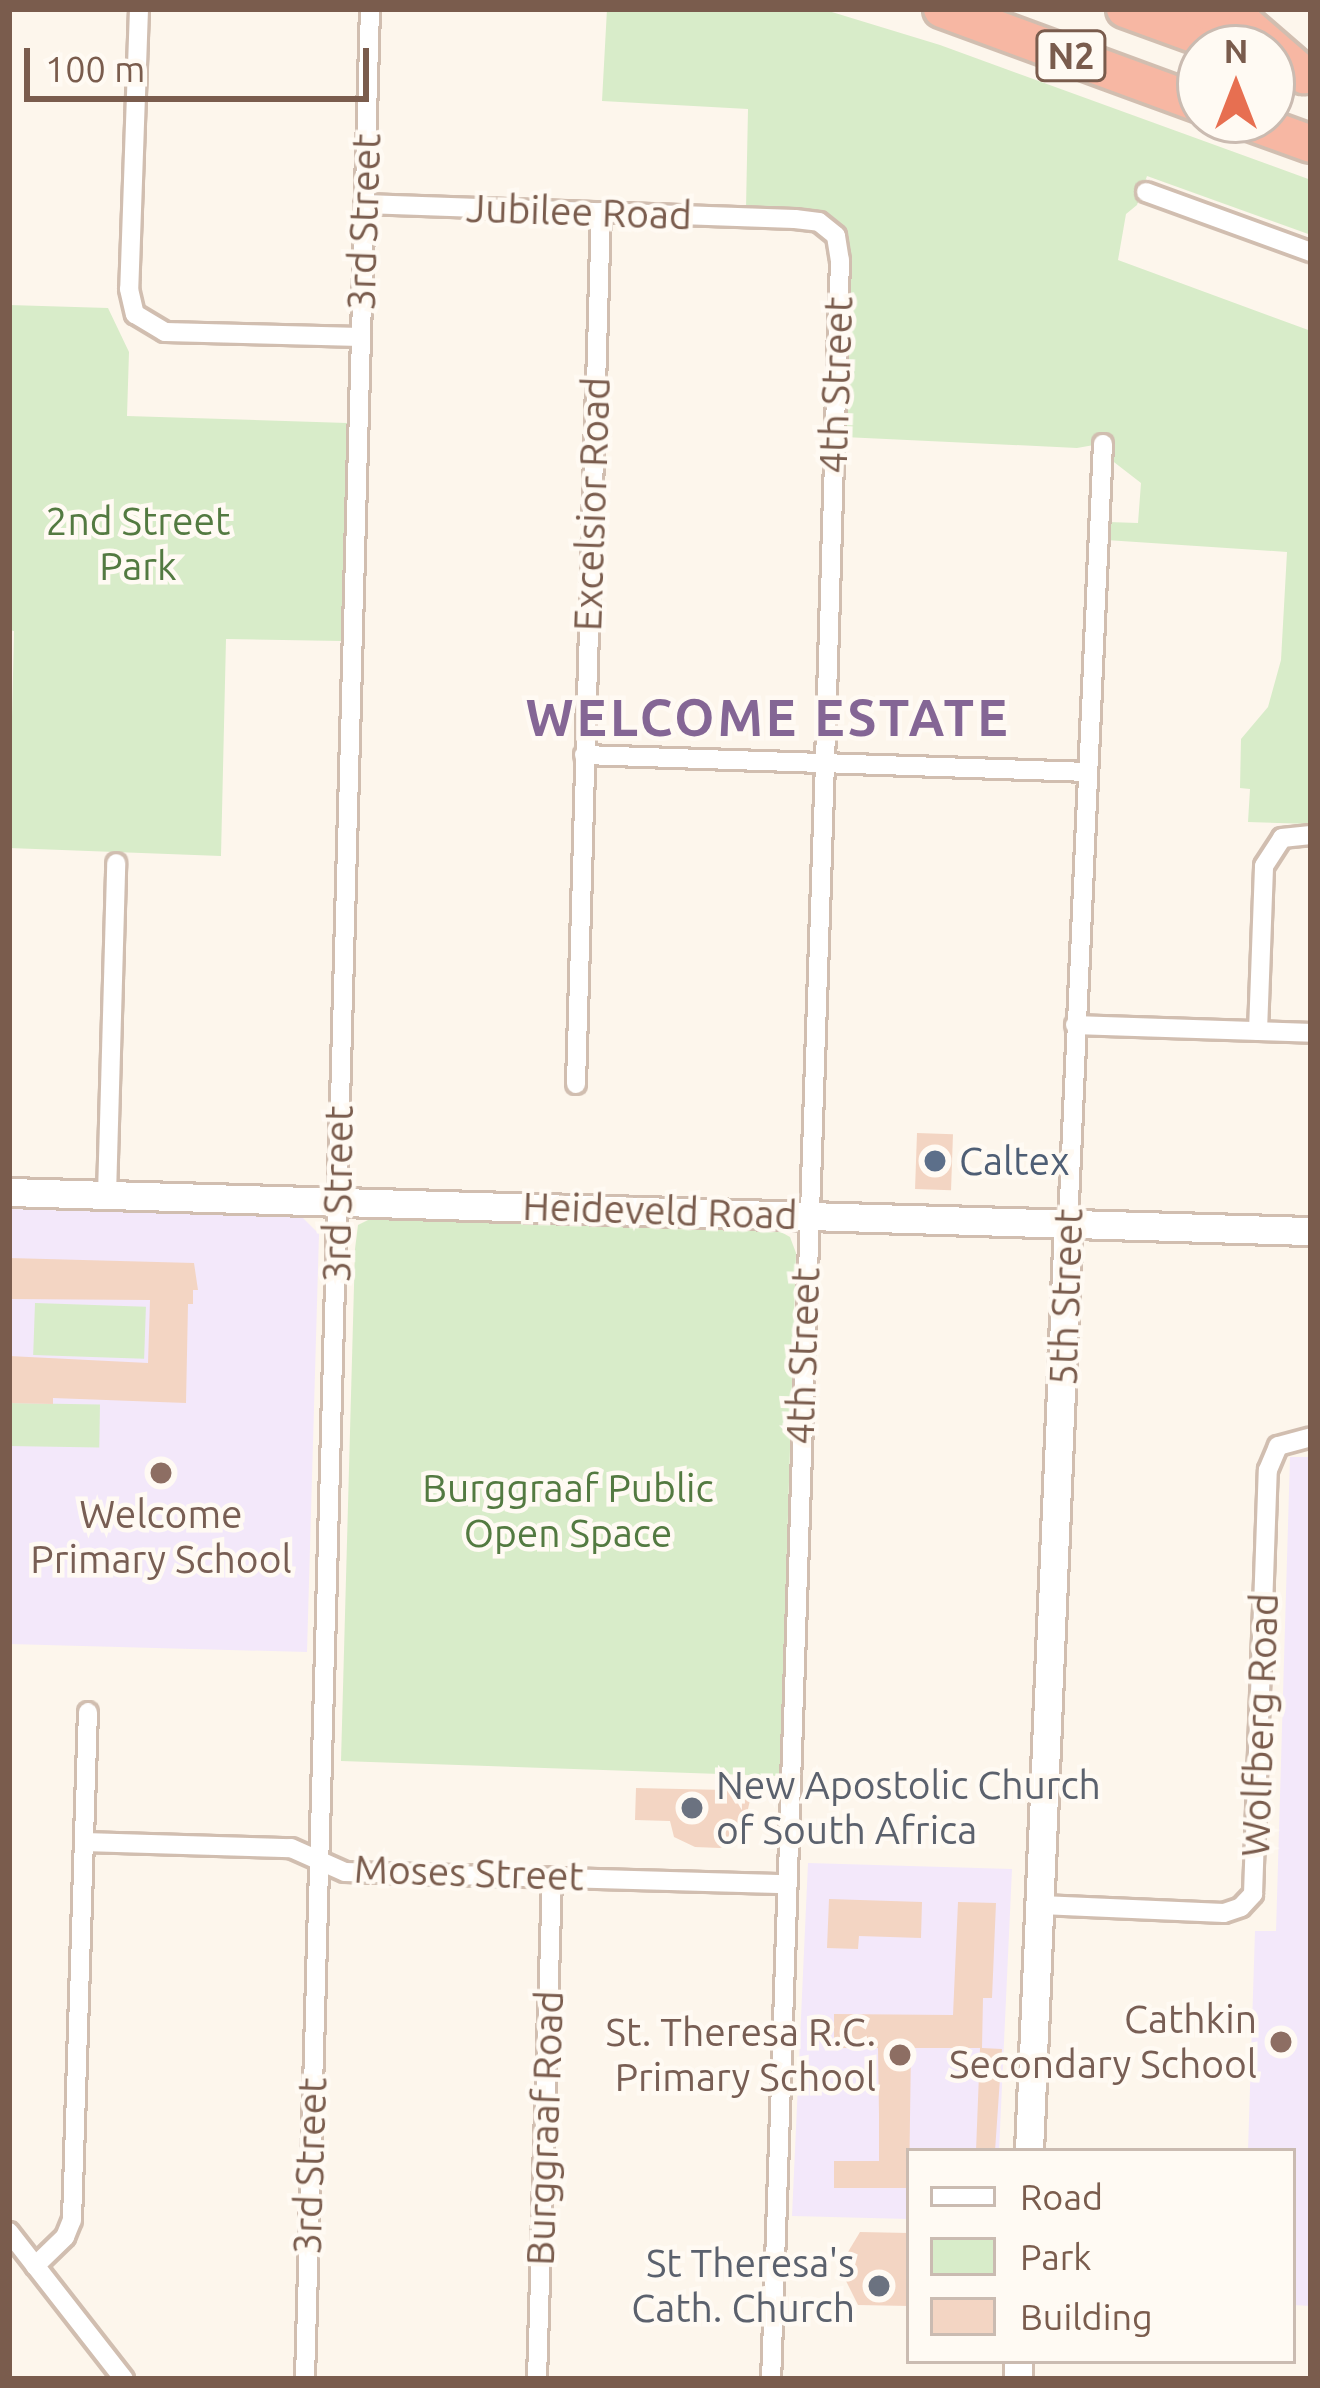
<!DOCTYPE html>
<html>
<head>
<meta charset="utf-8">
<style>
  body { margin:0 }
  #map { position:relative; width:1320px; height:2388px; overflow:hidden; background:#fdf6ec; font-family:Ubuntu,sans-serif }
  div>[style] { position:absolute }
  .education>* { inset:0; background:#f3e8fa }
  .green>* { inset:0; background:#d8ecc9; transform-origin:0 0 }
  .building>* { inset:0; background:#f3d5c3; transform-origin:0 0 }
  .roads { filter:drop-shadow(3px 0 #d1beb0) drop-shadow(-3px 0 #d1beb0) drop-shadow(0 3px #d1beb0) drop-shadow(0 -3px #d1beb0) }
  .street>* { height:18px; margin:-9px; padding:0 9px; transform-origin:9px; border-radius:9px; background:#fff }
  .secondary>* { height:27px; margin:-13.5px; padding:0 13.5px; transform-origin:13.5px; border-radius:13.5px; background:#fff }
  .highway>* { height:36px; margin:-18px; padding:0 18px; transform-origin:18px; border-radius:18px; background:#f7b7a3 }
  .dots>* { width:33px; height:33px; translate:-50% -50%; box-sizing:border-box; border:6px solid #fffaf3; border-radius:50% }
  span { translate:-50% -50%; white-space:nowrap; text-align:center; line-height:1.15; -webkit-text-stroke:9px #fffaf3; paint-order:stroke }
  .shield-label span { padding:3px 9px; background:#fffaf3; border:3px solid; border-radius:9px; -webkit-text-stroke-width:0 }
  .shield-label { font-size:36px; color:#7a5c4d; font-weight:700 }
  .street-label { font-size:39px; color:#7a5c4d }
  .park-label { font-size:39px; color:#537a41 }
  .service-label { font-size:39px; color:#4e5e75 }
  .left { translate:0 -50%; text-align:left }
  .education-label { font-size:39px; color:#785e54 }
  .right { translate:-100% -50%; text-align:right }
  .worship-label { font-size:39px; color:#5b616d }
  .district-label { font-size:51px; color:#846695; font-weight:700; letter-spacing:3px }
  .frame { position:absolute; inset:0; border:12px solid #7a5c4d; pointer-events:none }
  .legend { position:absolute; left:906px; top:2148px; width:390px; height:216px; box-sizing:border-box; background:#fffaf3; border:3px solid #cabbb1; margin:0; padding:15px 21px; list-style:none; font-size:36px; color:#7a5c4d }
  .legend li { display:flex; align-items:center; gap:24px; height:60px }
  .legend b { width:60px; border:3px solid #cabbb1 }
  .north { position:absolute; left:1176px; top:24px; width:120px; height:120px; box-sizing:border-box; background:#fffaf3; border:3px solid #cabbb1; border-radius:50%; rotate:0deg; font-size:33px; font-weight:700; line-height:48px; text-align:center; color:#7a5c4d }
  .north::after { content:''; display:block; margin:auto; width:42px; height:54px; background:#e76f51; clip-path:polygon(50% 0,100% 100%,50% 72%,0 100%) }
  .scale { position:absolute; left:24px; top:48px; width:345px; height:54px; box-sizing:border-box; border:6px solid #7a5c4d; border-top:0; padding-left:15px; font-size:36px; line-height:42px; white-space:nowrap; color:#7a5c4d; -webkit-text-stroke:9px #fffaf3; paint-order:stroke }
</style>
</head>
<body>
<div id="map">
  <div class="education">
    <div style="clip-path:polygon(9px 1209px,302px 1217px,319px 1234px,307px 1652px,9px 1644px)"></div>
    <div style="clip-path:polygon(1290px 1457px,1311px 1457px,1311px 2306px,1293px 2305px,1293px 2151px,1248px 2151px,1255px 1931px,1276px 1931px)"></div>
    <div style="clip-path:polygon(808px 1863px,1012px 1869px,999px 2151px,909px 2151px,909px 2219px,792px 2216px)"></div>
  </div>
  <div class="green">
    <div style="clip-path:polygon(607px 9px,822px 9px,940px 45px,1311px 180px,1311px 235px,1147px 176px,1137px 205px,1126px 214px,1118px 260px,1311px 331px,1311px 824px,1248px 822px,1250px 789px,1240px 788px,1241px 739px,1268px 707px,1281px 660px,1287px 552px,1106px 540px,1108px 522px,1138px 523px,1141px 483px,1110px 459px,1111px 442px,1077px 448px,844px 437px,850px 251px,842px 228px,819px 212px,746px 208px,748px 109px,602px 101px)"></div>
    <div style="clip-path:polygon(9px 305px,108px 308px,129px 352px,127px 416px,347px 423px,341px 641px,226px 639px,221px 856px,9px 848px,14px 631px,9px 630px)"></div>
    <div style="clip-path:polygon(376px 1216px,772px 1227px,790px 1237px,796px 1253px,780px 1776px,341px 1761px,355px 1249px,358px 1225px)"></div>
    <div style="left:35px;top:1303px;width:111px;height:52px;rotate:2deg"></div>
    <div style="left:9px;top:1403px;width:91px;height:43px;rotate:1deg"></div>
  </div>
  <div class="building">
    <div style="left:917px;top:1133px;width:36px;height:56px;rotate:2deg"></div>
    <div style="clip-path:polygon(9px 1258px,194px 1263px,198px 1290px,193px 1290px,193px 1304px,188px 1304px,186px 1403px,53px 1398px,53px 1404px,9px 1403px,9px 1356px,148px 1363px,150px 1300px,9px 1299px)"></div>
    <div style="clip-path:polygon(636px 1788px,726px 1790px,751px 1796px,741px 1839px,720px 1848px,695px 1847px,674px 1837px,670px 1821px,635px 1820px)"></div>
    <div style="clip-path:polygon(829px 1899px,922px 1902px,921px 1938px,859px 1936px,858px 1949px,827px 1948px)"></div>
    <div style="clip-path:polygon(958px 1902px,996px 1903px,992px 1998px,983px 1998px,982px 2048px,1002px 2049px,995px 2151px,976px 2151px,980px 2048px,911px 2048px,909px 2188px,834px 2188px,834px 2161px,879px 2161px,879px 2115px,878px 2048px,834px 2048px,834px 2014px,953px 2015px)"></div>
    <div style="clip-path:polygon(860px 2232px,909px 2233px,909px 2306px,858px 2305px,839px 2267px)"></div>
  </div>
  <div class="roads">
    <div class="street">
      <div style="left:139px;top:9px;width:280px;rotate:92deg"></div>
      <div style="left:129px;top:289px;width:26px;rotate:77deg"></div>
      <div style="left:135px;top:314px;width:35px;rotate:31deg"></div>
      <div style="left:165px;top:332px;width:196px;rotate:1.5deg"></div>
      <div style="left:1146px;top:192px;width:176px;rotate:20deg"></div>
      <div style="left:364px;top:204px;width:431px;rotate:2deg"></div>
      <div style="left:795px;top:219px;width:24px;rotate:7deg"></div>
      <div style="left:819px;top:222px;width:22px;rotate:39deg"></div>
      <div style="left:836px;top:236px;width:24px;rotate:81deg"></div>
      <div style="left:840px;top:260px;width:503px;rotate:91.71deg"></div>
      <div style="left:825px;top:763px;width:1617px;rotate:91.91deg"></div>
      <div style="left:584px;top:755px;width:504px;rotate:1.93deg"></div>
      <div style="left:1075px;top:1025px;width:236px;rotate:1.9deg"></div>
      <div style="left:1258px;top:1031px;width:165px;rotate:-87.9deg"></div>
      <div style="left:1264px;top:866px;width:33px;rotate:-57deg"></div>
      <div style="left:1282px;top:838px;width:29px;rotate:-6deg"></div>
      <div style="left:576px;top:1084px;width:872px;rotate:-88.36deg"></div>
      <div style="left:107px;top:1195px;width:332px;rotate:-88.4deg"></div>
      <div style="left:1068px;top:1223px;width:780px;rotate:-87.43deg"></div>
      <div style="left:84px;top:1842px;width:207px;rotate:1.7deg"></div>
      <div style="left:291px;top:1848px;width:59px;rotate:24deg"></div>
      <div style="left:345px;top:1872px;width:442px;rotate:1.6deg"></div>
      <div style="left:1041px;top:1905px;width:183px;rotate:2.5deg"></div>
      <div style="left:1224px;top:1913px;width:18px;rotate:-19deg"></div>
      <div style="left:1241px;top:1907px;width:18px;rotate:-47deg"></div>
      <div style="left:1253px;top:1894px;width:424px;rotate:-88deg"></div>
      <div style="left:1268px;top:1470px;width:26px;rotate:-67deg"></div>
      <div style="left:1278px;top:1446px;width:34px;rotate:-15deg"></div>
      <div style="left:9px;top:2232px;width:187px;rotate:52deg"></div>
      <div style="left:35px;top:2266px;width:42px;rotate:-44deg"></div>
      <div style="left:65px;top:2237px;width:18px;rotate:-68deg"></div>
      <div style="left:72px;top:2220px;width:508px;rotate:-88.2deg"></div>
      <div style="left:305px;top:2379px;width:2371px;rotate:-88.43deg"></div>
      <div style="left:537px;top:2379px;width:502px;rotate:-88.29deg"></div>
    </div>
    <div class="secondary">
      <div style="left:9px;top:1192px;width:1303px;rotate:1.72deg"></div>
      <div style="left:1029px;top:2151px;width:929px;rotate:-87.59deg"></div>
      <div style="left:1018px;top:2379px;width:18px;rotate:-90deg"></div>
    </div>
    <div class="highway">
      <div style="left:942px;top:9px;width:275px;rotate:20.2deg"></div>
      <div style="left:1125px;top:9px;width:114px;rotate:20deg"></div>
      <div style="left:1203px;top:9px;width:46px;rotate:20.4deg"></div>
      <div style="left:1246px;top:25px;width:77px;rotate:40.8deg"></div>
      <div style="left:1245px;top:120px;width:70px;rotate:20deg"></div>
    </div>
  </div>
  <div class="dots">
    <div style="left:935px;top:1161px;background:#5c6f8a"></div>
    <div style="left:161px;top:1473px;background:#8d6e63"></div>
    <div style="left:692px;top:1808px;background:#6b7280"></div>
    <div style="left:1281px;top:2042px;background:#8d6e63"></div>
    <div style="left:900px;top:2055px;background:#8d6e63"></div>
    <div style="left:879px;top:2286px;background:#6b7280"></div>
  </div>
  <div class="shield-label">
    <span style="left:1071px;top:56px">N2</span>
  </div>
  <div class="street-label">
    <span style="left:579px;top:212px;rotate:2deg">Jubilee Road</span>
    <span style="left:364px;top:222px;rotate:-88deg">3rd Street</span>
    <span style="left:836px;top:385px;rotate:-88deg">4th Street</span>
    <span style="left:592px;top:504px;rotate:-88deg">Excelsior Road</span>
    <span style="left:338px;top:1194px;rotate:-89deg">3rd Street</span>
    <span style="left:660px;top:1211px;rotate:2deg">Heideveld Road</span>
    <span style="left:1066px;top:1297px;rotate:-88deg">5th Street</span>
    <span style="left:803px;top:1356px;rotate:-88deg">4th Street</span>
    <span style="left:1260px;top:1725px;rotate:-88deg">Wolfberg Road</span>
    <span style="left:469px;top:1873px;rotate:2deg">Moses Street</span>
    <span style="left:545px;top:2128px;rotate:-88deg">Burggraaf Road</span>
    <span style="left:310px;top:2166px;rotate:-88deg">3rd Street</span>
  </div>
  <div class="park-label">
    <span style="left:138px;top:544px">2nd Street<br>Park</span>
    <span style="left:568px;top:1511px">Burggraaf Public<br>Open Space</span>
  </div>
  <div class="service-label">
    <span class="left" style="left:959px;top:1161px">Caltex</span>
  </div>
  <div class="education-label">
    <span style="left:161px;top:1537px">Welcome<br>Primary School</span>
    <span class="right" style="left:1257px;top:2042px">Cathkin<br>Secondary School</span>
    <span class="right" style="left:876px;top:2055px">St. Theresa R.C.<br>Primary School</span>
  </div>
  <div class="worship-label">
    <span class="left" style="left:716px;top:1808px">New Apostolic Church<br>of South Africa</span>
    <span class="right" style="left:855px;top:2286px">St Theresa's<br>Cath. Church</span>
  </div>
  <div class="district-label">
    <span style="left:768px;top:717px">WELCOME ESTATE</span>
  </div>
  <div class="frame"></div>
  <ul class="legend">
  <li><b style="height:15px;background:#fff"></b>Road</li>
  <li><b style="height:33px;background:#d8ecc9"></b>Park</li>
  <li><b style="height:33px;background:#f3d5c3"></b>Building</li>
  </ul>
  <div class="north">N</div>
  <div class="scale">100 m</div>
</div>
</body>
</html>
